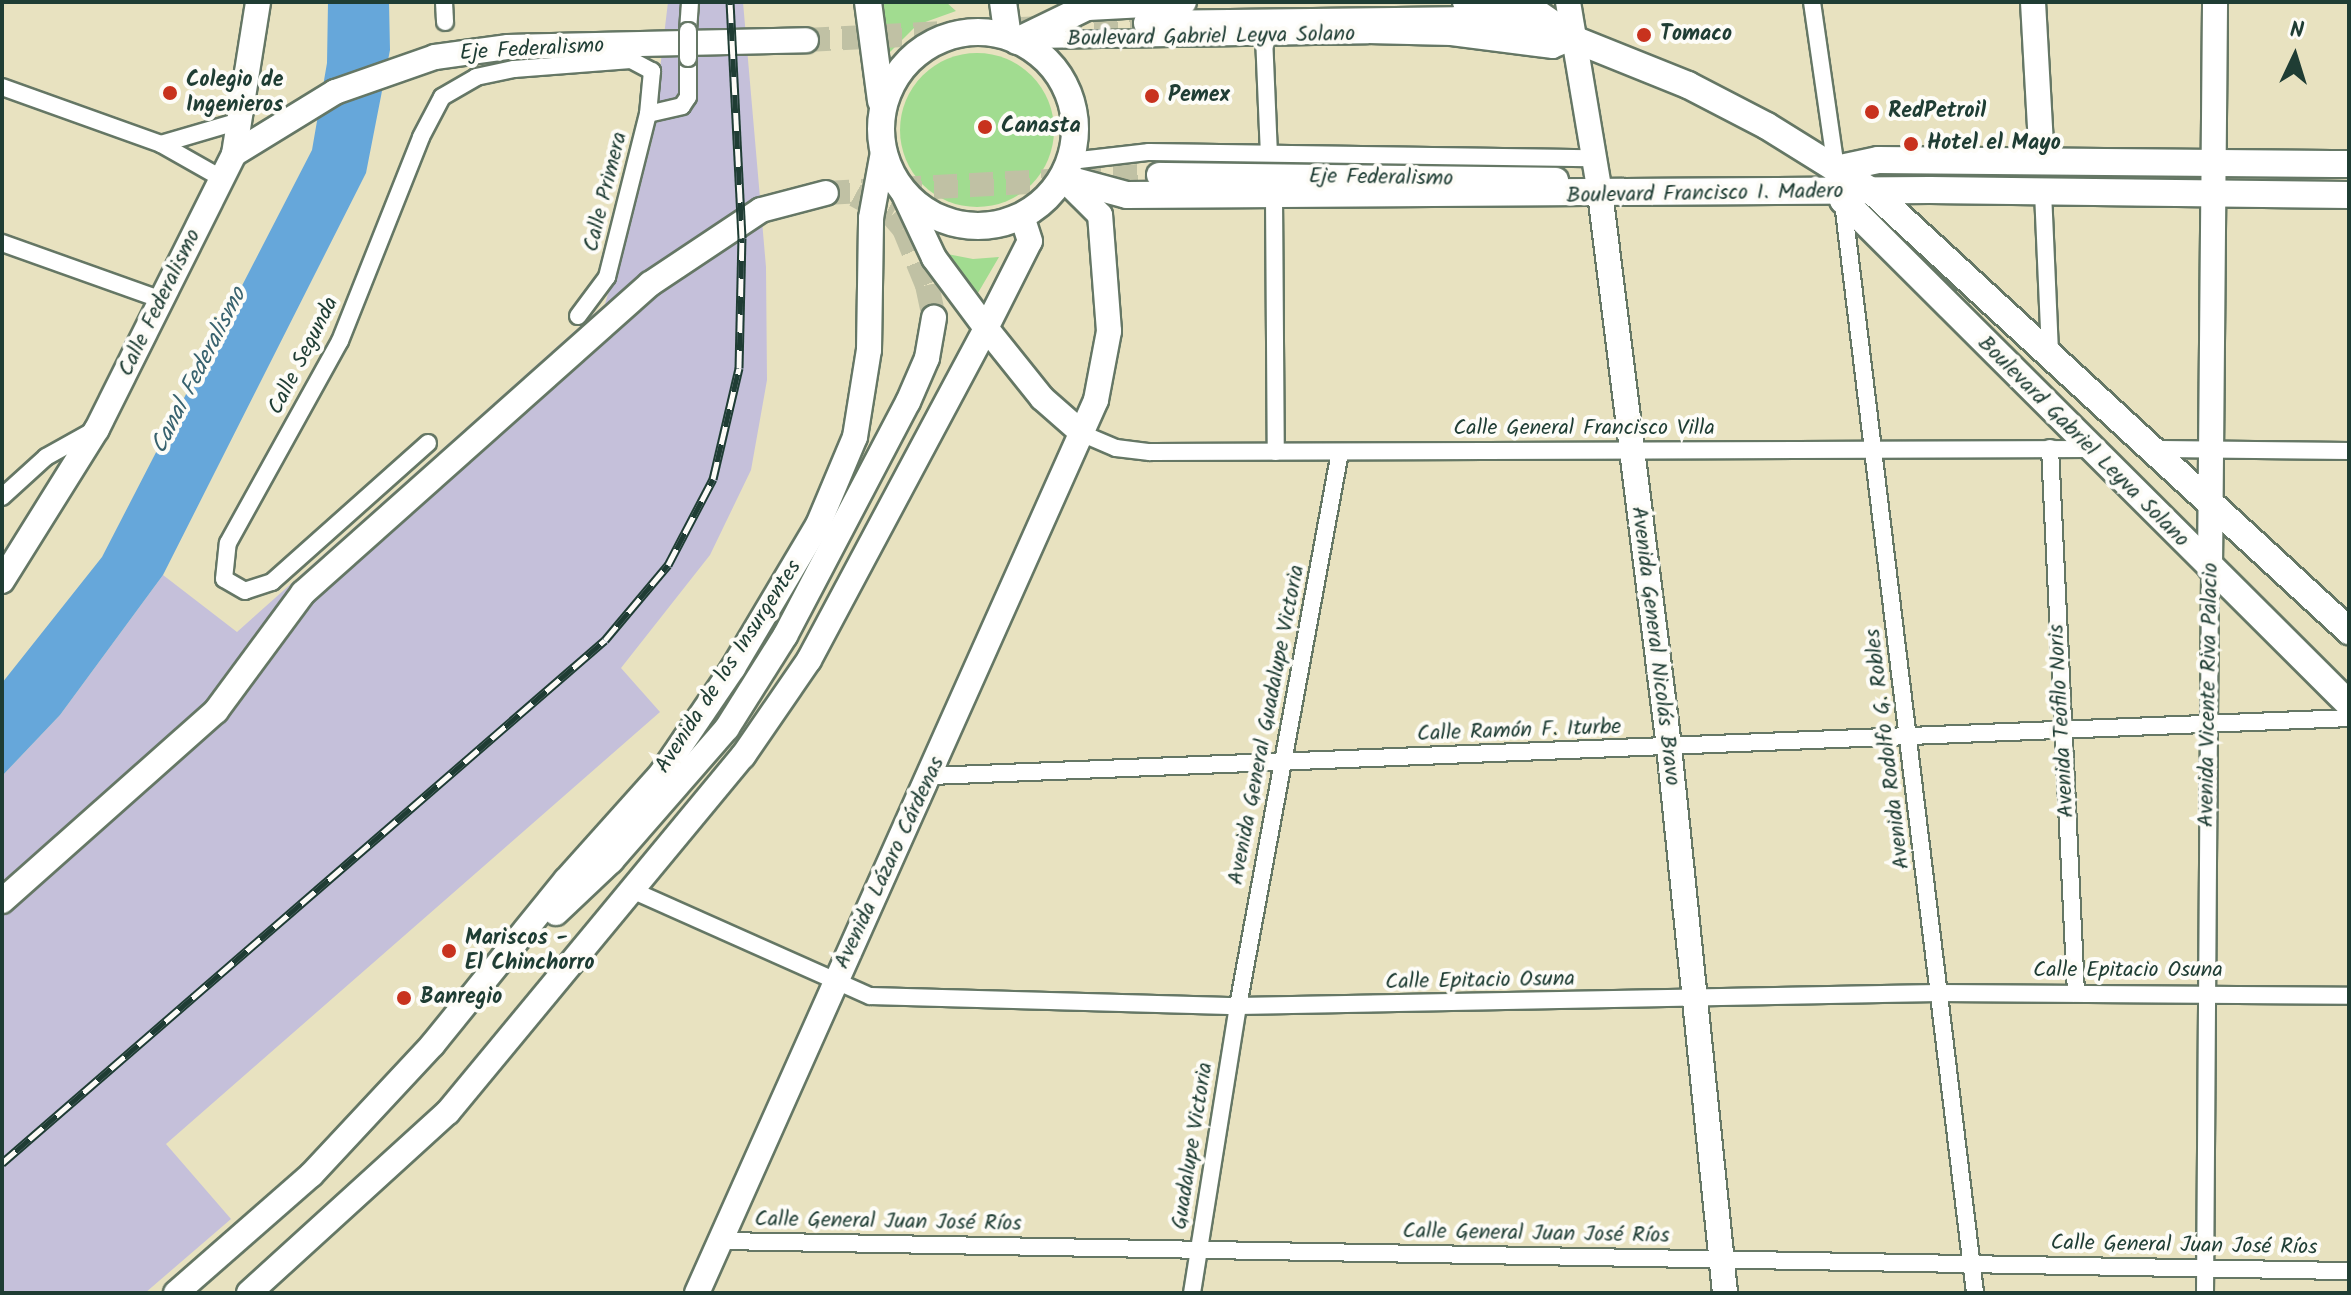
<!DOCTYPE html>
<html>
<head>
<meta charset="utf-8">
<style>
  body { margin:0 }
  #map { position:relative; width:2351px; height:1295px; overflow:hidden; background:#e8e2c0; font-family:Kalam,sans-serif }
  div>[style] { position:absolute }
  .industrial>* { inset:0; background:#c5c0da }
  .green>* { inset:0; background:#a1dc90 }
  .round { border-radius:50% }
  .water>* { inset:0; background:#66a7da }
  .secondary-tunnel>* { height:24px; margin-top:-12px; transform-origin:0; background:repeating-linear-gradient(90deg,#c0c1a4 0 24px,transparent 0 36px) }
  .roads { filter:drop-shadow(2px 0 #657765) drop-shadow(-2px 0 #657765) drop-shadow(0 2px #657765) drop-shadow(0 -2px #657765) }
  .minor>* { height:16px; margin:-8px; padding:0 8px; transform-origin:8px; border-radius:8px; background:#fff }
  .secondary>* { height:24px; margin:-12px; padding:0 12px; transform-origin:12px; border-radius:12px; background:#fff }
  .primary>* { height:26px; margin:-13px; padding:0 13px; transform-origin:13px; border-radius:13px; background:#fff }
  .primary>.ring { margin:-13px; padding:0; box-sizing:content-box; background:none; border:26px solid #fff; border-radius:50% }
  .rail>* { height:9px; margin-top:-4.5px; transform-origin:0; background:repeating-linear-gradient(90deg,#fdfcf7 0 18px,#1f3d34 0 36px); box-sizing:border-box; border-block:2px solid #1f3d34 }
  .bridges { filter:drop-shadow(2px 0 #657765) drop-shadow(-2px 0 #657765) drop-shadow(0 2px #657765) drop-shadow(0 -2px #657765) }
  .minor-bridge>* { height:16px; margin:-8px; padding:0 8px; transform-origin:8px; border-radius:8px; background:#fff }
  .dots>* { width:22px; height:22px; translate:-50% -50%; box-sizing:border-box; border:4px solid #fdfcf7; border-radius:50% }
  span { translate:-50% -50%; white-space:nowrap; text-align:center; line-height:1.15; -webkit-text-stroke:8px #fdfcf7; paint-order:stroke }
  .poi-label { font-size:22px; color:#1f3d34; font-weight:700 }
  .left { translate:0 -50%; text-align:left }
  .street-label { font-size:22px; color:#1f3d34 }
  .water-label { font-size:24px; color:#38626e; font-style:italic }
  .frame { position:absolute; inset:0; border:4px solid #1f3d34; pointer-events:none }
  .north { position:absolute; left:2255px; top:16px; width:80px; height:80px; -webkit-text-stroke:6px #fdfcf7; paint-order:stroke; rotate:4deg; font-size:22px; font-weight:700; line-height:32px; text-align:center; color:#1f3d34 }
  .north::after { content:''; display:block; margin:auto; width:28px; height:36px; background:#1f3d34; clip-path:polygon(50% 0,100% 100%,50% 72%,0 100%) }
</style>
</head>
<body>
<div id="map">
  <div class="industrial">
    <div style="clip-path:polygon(668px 2px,743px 2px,766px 267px,767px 380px,751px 470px,710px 555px,621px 668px,660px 712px,166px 1144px,231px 1219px,145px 1293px,2px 1293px,2px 776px,60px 715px,163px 575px,237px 632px,605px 304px,651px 144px)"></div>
  </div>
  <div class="green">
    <div style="clip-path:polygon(875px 2px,946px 2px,956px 11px,917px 25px,885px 57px)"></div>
    <div class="round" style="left:900px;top:53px;width:154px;height:154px"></div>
    <div style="clip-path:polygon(937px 252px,973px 259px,999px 257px,975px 298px)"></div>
  </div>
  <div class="water">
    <div style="clip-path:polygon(328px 2px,389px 2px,390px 50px,366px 173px,163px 575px,60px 715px,2px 776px,2px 683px,102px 557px,312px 150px,327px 63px)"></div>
  </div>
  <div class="secondary-tunnel">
    <div style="left:806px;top:40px;width:340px;rotate:-2.9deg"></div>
    <div style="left:826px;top:193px;width:333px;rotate:-3.1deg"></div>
    <div style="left:855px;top:195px;width:42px;rotate:28.4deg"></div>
    <div style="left:892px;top:215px;width:18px;rotate:49deg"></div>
    <div style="left:904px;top:229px;width:61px;rotate:67.7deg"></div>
    <div style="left:927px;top:285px;width:34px;rotate:78deg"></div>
  </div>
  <div class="roads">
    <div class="minor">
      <div style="left:444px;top:2px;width:20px;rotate:87deg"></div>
      <div style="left:1812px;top:2px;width:169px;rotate:81.8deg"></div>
      <div style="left:688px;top:31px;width:29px;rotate:-86deg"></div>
      <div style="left:1264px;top:36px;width:117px;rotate:87.6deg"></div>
      <div style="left:1029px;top:40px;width:339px;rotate:-0.8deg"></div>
      <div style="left:1368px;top:35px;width:83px;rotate:1.4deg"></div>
      <div style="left:1451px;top:37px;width:103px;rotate:7.3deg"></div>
      <div style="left:1553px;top:50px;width:23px;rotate:-23deg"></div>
      <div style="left:2px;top:87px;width:169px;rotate:19.7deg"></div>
      <div style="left:161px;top:144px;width:69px;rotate:29.5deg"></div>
      <div style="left:161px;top:144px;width:85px;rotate:-16.3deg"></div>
      <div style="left:1071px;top:161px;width:79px;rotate:-6.6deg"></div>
      <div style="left:1149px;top:152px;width:444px;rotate:0.8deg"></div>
      <div style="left:2043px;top:192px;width:162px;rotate:87.5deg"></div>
      <div style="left:1274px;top:197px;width:255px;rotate:89.6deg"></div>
      <div style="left:1843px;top:202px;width:1099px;rotate:83.1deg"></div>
      <div style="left:2px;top:243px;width:170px;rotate:19.6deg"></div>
      <div style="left:578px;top:316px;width:49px;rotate:-53.4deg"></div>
      <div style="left:607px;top:277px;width:168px;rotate:-75.9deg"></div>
      <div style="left:648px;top:114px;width:35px;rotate:-13deg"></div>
      <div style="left:682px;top:106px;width:11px;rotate:-56deg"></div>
      <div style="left:688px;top:97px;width:39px;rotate:-90deg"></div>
      <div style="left:1083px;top:434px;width:36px;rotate:23deg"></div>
      <div style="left:1116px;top:448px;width:34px;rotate:7deg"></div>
      <div style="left:1150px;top:452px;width:938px;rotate:-0.18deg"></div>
      <div style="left:428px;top:443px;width:209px;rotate:138.3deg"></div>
      <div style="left:272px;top:582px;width:28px;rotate:162deg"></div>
      <div style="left:245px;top:591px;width:24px;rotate:-150deg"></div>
      <div style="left:224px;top:579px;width:36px;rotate:-84deg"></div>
      <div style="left:228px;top:543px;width:231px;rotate:-61deg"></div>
      <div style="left:340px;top:341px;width:219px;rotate:-68.3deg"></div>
      <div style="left:421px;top:137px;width:45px;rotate:-62.3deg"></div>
      <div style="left:442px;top:97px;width:39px;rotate:-30deg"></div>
      <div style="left:476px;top:77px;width:39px;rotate:-12deg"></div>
      <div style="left:514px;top:69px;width:117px;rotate:-4.4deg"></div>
      <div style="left:631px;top:60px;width:24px;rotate:28deg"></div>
      <div style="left:652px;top:71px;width:43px;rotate:95.3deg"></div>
      <div style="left:2050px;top:448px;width:546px;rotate:87.27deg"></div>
      <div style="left:2151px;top:449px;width:198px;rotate:0.6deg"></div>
      <div style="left:2px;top:497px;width:59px;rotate:-42.3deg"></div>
      <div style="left:46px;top:457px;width:57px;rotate:-29.2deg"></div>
      <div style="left:931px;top:776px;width:1419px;rotate:-2.34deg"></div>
      <div style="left:634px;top:891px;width:258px;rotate:24deg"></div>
      <div style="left:870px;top:996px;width:368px;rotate:1.6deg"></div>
      <div style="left:1238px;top:1006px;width:701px;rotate:-1.06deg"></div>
      <div style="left:1939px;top:993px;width:410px;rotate:0.4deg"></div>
      <div style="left:722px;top:1241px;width:1627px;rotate:1.06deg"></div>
      <div style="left:1192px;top:1293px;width:291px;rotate:-80.9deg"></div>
      <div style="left:1238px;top:1006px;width:563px;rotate:-79.57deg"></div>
      <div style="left:2205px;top:1293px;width:725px;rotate:-89.6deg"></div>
    </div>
    <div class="secondary">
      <div style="left:1568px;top:2px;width:194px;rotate:80.5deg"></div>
      <div style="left:1600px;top:193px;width:558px;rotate:82.9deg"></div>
      <div style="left:1669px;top:747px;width:549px;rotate:84.14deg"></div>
      <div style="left:2033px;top:2px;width:159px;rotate:86.8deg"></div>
      <div style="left:1146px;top:23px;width:311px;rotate:-0.7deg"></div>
      <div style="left:1457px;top:19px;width:119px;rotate:10.2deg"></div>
      <div style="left:234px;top:154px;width:119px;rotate:-31.5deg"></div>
      <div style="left:335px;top:92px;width:106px;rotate:-19.3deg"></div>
      <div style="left:435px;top:57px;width:74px;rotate:-7.8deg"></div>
      <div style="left:508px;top:47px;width:298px;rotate:-1.3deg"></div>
      <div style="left:1159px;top:175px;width:397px;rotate:0.7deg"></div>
      <div style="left:903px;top:192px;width:73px;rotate:64.8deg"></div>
      <div style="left:934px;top:258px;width:87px;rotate:53.4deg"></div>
      <div style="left:986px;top:328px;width:90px;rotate:51.3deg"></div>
      <div style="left:1042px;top:398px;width:55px;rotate:41.3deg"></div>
      <div style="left:2210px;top:568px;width:566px;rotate:-89.49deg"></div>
      <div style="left:2px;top:581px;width:179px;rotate:-58deg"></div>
      <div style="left:97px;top:429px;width:307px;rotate:-63.5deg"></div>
      <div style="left:234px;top:154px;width:154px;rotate:-81deg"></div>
      <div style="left:2px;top:901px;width:286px;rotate:-41.6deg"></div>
      <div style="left:216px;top:711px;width:147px;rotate:-53.6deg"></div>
      <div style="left:303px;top:593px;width:465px;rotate:-41.7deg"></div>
      <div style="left:650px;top:284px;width:133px;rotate:-33.7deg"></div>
      <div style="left:761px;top:210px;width:67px;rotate:-14.7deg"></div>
      <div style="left:556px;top:913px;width:76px;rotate:-43.4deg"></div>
      <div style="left:611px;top:861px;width:176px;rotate:-48.9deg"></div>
      <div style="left:727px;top:728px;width:109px;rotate:-57.8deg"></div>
      <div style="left:785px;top:636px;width:264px;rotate:-62.3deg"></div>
      <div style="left:908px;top:402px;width:48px;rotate:-66.6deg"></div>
      <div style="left:927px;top:358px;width:41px;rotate:-80.1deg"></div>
      <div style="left:176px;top:1293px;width:179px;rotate:-41.2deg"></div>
      <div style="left:311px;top:1175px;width:179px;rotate:-47deg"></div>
      <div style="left:433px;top:1044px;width:211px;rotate:-51deg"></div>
      <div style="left:566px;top:880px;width:142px;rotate:-48.1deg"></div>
      <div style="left:661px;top:774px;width:128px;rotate:-55.8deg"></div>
      <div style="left:733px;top:668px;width:166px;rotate:-59.3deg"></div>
      <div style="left:818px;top:525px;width:95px;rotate:-67.2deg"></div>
      <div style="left:855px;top:437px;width:88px;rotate:-80.9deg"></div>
      <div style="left:869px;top:350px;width:132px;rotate:-89.1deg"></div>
      <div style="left:871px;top:218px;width:67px;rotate:-79.7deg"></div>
      <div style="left:249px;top:1293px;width:269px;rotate:-42.3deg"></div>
      <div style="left:448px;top:1112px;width:462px;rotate:-50.4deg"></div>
      <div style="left:743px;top:756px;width:116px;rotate:-55.5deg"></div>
      <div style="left:809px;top:660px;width:376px;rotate:-61.9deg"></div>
      <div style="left:986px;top:328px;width:97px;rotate:-63.2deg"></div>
      <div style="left:1030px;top:241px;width:25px;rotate:-108deg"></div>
      <div style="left:697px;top:1293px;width:978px;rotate:-65.92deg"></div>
      <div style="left:1096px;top:400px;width:70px;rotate:-79.3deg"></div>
      <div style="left:1109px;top:331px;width:116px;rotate:-94.4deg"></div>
      <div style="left:1100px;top:215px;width:52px;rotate:-135deg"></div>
    </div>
    <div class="primary">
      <div style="left:868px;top:2px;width:100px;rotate:82.5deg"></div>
      <div style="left:1003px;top:2px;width:34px;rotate:82deg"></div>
      <div style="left:1466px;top:2px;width:72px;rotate:8.8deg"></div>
      <div style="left:1537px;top:13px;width:47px;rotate:34.7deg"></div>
      <div style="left:1576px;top:40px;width:121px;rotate:21.9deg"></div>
      <div style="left:1688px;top:85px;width:89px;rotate:27.4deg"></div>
      <div style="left:1767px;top:126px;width:125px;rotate:31.9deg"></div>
      <div style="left:1873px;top:192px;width:648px;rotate:42.68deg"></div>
      <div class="ring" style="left:881px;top:32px;width:168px;height:168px"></div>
      <div style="left:1017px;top:41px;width:78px;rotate:-25.9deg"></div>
      <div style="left:1087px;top:7px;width:96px;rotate:-3deg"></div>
      <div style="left:1836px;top:169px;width:43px;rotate:-12.1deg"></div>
      <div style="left:1878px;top:160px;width:471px;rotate:0.5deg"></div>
      <div style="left:1064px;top:178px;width:65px;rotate:15.1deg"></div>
      <div style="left:1127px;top:195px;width:803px;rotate:-0.36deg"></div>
      <div style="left:1930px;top:190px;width:419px;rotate:0.7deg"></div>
      <div style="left:1838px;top:181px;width:20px;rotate:75deg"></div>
      <div style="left:1843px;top:200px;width:714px;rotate:44.89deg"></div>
    </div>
  </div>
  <div class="rail">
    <div style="left:2px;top:1163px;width:798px;rotate:-40.94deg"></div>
    <div style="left:605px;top:640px;width:98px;rotate:-50deg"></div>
    <div style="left:668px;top:565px;width:97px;rotate:-62.4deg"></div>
    <div style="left:713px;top:479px;width:114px;rotate:-76.8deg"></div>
    <div style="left:739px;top:368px;width:130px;rotate:-88.7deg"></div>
    <div style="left:742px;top:238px;width:236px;rotate:-92.9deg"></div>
  </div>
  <div class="bridges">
    <div class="minor-bridge">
      <div style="left:688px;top:58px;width:27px;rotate:-90deg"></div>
    </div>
  </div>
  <div class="dots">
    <div style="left:1644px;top:35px;background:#c8321e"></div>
    <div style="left:170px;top:93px;background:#c8321e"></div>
    <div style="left:1152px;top:96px;background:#c8321e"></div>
    <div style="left:1872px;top:112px;background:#c8321e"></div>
    <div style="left:985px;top:127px;background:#c8321e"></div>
    <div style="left:1911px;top:144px;background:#c8321e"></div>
    <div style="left:449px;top:951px;background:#c8321e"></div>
    <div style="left:404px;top:998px;background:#c8321e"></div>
  </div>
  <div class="poi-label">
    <span class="left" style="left:1660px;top:35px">Tomaco</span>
    <span class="left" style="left:186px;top:93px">Colegio de<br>Ingenieros</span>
    <span class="left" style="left:1168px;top:96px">Pemex</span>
    <span class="left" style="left:1888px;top:112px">RedPetroil</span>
    <span class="left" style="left:1001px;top:127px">Canasta</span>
    <span class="left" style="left:1927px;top:144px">Hotel el Mayo</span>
    <span class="left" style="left:465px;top:951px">Mariscos -<br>El Chinchorro</span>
    <span class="left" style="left:420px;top:998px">Banregio</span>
  </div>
  <div class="street-label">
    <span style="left:1211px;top:37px;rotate:-1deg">Boulevard Gabriel Leyva Solano</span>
    <span style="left:532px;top:50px;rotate:-3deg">Eje Federalismo</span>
    <span style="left:1381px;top:178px;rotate:1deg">Eje Federalismo</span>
    <span style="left:606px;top:192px;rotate:-76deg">Calle Primera</span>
    <span style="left:1705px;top:194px;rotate:-1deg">Boulevard Francisco I. Madero</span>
    <span style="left:160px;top:303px;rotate:-64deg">Calle Federalismo</span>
    <span style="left:304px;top:356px;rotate:-63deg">Calle Segunda</span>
    <span style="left:1584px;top:429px">Calle General Francisco Villa</span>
    <span style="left:2083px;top:442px;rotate:45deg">Boulevard Gabriel Leyva Solano</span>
    <span style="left:1655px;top:646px;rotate:83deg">Avenida General Nicolás Bravo</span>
    <span style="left:729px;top:667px;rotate:-57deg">Avenida de los Insurgentes</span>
    <span style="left:2209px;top:695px;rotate:-89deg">Avenida Vicente Riva Palacio</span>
    <span style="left:2062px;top:721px;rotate:-93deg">Avenida Teófilo Noris</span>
    <span style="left:1267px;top:725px;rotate:-79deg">Avenida General Guadalupe Victoria</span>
    <span style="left:1519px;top:731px;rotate:-2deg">Calle Ramón F. Iturbe</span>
    <span style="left:1888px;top:749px;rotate:-97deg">Avenida Rodolfo G. Robles</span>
    <span style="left:890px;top:863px;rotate:-65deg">Avenida Lázaro Cárdenas</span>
    <span style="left:2128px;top:971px">Calle Epitacio Osuna</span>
    <span style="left:1480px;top:981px;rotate:-1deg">Calle Epitacio Osuna</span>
    <span style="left:1193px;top:1146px;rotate:-81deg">Guadalupe Victoria</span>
    <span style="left:888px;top:1222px;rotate:1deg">Calle General Juan José Ríos</span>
    <span style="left:1536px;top:1234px;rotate:1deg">Calle General Juan José Ríos</span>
    <span style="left:2184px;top:1246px;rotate:1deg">Calle General Juan José Ríos</span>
  </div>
  <div class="water-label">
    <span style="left:199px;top:371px;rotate:-63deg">Canal Federalismo</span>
  </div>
  <div class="frame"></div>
  <div class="north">N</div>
</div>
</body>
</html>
